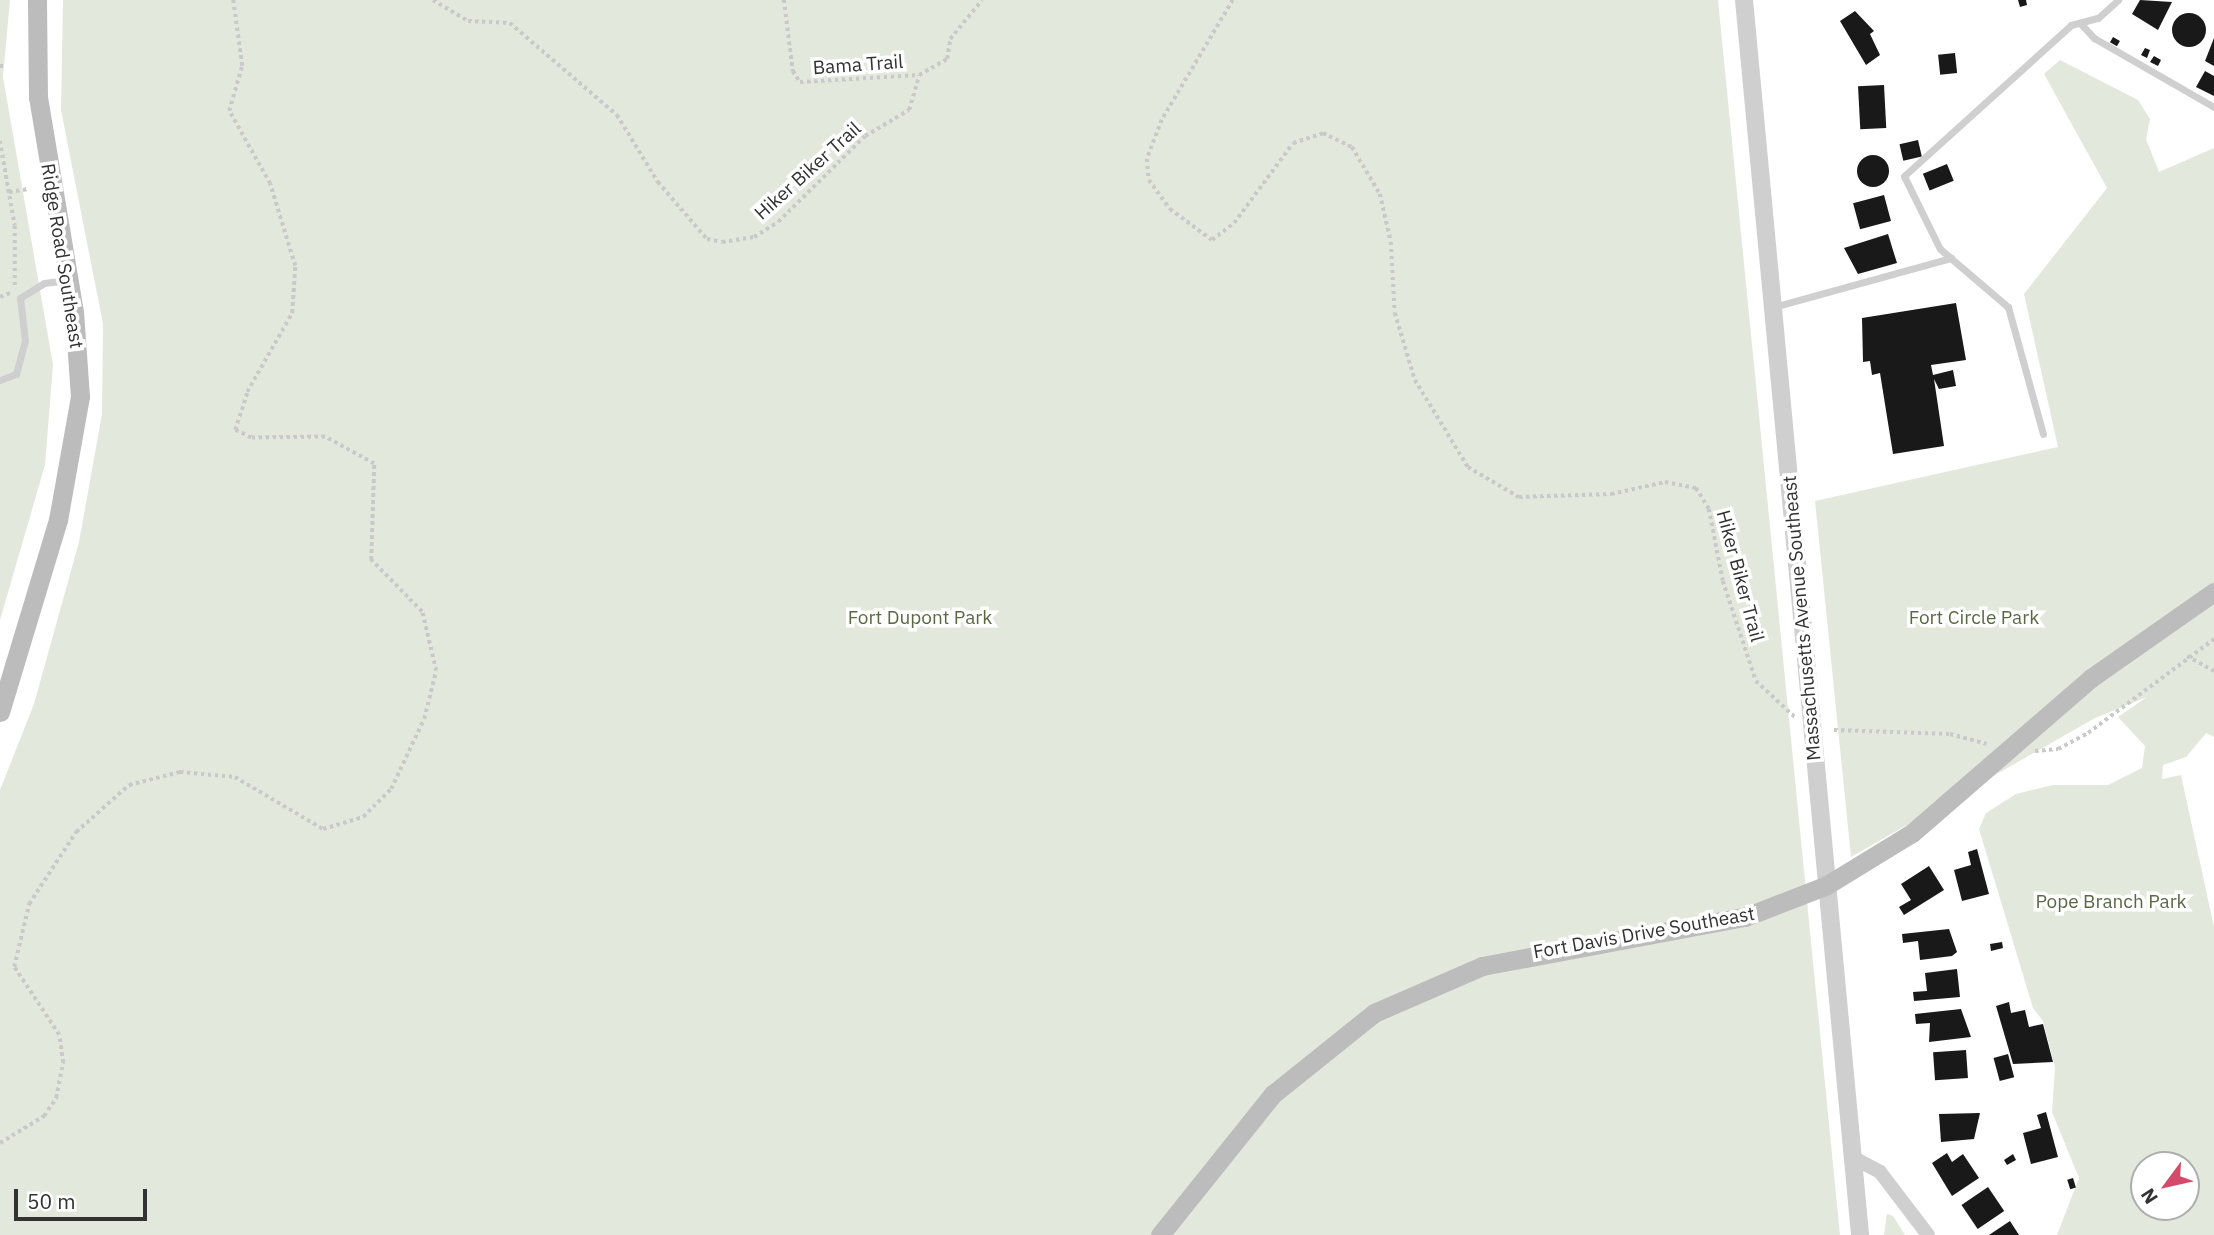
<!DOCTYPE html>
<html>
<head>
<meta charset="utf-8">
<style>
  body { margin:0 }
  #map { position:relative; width:2214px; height:1235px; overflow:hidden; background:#fff; font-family:"IBM Plex Sans",sans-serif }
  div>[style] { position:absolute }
  .green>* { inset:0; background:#e3e8dc }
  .building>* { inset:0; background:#191919; transform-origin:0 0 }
  .round { border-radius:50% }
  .path>* { height:3.5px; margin-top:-1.75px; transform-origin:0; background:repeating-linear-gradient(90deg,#c9c9c9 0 3.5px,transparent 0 7px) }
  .service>* { height:7px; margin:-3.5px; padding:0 3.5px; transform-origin:3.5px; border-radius:3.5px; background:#cfcfcf }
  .minor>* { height:14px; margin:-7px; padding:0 7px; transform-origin:7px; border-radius:7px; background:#cfcfcf }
  .tertiary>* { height:18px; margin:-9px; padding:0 9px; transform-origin:9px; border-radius:9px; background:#cfcfcf }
  .secondary>* { height:19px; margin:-9.5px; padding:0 9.5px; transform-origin:9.5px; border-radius:9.5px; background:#bcbcbc }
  span { translate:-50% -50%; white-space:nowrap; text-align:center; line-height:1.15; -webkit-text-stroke:7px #fff; paint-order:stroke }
  .street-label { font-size:19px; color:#323232 }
  .park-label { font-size:19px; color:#5b6943 }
  .north { position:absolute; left:2130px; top:1151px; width:70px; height:70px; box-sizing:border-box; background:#fff; border:2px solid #adadad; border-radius:50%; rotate:237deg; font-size:19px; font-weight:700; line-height:28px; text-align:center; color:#323232 }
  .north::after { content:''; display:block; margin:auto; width:24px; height:32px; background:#d34a6b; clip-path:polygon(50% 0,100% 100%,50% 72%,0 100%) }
  .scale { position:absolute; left:14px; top:1189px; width:133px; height:32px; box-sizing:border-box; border:4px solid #323232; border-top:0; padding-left:9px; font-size:21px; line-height:24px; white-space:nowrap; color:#323232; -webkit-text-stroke:5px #fff; paint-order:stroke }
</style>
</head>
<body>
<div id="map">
  <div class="green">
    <div style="clip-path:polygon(0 0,10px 0,3px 77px,53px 365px,45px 465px,0 620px)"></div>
    <div style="clip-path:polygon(63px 0,1718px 0,1840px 1235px,0 1235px,0 790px,34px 704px,79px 542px,102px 414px,103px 324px,61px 110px)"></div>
    <div style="clip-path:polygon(evenodd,2060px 60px,2138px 100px,2150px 119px,2146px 139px,2159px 172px,2214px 148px,2214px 737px,2206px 733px,2186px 757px,2163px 765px,2162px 779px,2181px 775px,2214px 927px,2214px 1235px,2057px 1235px,2079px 1178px,2052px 1112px,2055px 1067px,2043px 1021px,2033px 1008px,1979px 829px,1986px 813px,2016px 794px,2053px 785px,2108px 785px,2142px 768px,2145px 746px,2118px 717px,2147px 697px,2095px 718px,1851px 857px,1815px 501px,2058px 447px,2024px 294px,2107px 188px,2044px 74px,2060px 60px,2144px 1165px,2186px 1165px,2186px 1207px,2144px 1207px,2144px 1165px)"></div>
    <div style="clip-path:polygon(1887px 1214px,1893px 1216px,1905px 1235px,1884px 1235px)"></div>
  </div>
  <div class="building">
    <div style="clip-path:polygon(2018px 0,2026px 0,2027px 5px,2020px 7px)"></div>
    <div style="clip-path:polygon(2140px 0,2172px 2px,2158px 30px,2132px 14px)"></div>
    <div style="clip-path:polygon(1855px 11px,1874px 31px,1870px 34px,1880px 55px,1866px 65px,1840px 21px)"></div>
    <div class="round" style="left:2172px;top:13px;width:34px;height:34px"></div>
    <div style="left:2113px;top:37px;width:8px;height:6px;rotate:30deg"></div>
    <div style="clip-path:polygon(2214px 38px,2214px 66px,2205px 61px)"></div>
    <div style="clip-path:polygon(2145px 48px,2150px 50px,2147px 58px,2141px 55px)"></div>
    <div style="left:1955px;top:53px;width:20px;height:17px;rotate:84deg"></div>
    <div style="clip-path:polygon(2154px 56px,2161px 60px,2158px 66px,2150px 62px)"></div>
    <div style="clip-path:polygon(2205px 71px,2214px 76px,2214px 96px,2196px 87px)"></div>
    <div style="left:1884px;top:85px;width:43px;height:26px;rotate:87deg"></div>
    <div style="left:1918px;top:140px;width:17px;height:19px;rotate:77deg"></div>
    <div class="round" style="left:1857px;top:155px;width:32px;height:32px"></div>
    <div style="left:1947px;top:164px;width:18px;height:26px;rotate:68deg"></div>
    <div style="left:1884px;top:195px;width:27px;height:32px;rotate:75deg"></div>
    <div style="clip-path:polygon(1888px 234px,1897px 263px,1858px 274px,1844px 248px)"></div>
    <div style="clip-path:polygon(1956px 303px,1966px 360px,1931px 365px,1933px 375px,1953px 370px,1956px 386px,1939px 389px,1934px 379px,1944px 446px,1893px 454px,1880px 373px,1872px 375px,1870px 361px,1863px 362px,1862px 318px)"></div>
    <div style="clip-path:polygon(1977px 849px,1989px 894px,1962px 901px,1954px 870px,1971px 865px,1968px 852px)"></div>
    <div style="clip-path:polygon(1929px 866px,1944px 890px,1904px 915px,1899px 907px,1911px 900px,1901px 884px)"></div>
    <div style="clip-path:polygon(1949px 929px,1957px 952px,1952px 956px,1920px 960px,1918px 941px,1903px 943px,1902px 934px)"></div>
    <div style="clip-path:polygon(2002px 942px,2003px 948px,1991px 951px,1990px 944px)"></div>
    <div style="clip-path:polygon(1957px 969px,1960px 997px,1914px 1001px,1913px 992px,1927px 991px,1925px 973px)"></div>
    <div style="clip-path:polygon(2009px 1002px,2011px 1013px,2025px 1010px,2029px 1027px,2043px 1024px,2053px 1062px,2013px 1064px,1996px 1006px)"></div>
    <div style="clip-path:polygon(1961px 1009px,1971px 1037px,1929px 1042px,1930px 1023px,1916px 1024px,1915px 1014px)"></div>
    <div style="left:1966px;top:1050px;width:28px;height:33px;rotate:86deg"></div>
    <div style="left:2008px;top:1054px;width:24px;height:15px;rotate:75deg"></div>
    <div style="clip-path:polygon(2046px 1112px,2058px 1157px,2031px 1164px,2023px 1133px,2041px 1128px,2037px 1115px)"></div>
    <div style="clip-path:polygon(1980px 1113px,1974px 1139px,1941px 1142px,1939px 1114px)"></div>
    <div style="clip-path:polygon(1947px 1153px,1952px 1162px,1963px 1154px,1979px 1178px,1952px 1196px,1932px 1163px)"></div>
    <div style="clip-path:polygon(2013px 1154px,2016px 1160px,2007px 1165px,2004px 1160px)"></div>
    <div style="left:2073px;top:1178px;width:10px;height:6px;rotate:73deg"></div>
    <div style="left:1988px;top:1187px;width:29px;height:32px;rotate:56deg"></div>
    <div style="clip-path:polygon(2010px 1221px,2019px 1235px,1989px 1235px)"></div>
  </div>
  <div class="path">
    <div style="left:433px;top:0;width:41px;rotate:31deg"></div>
    <div style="left:468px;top:21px;width:42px;rotate:2.7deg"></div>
    <div style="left:510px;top:23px;width:141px;rotate:40.7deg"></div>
    <div style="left:617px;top:115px;width:79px;rotate:58.5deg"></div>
    <div style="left:658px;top:182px;width:75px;rotate:49.3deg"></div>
    <div style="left:707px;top:239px;width:15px;rotate:11deg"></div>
    <div style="left:722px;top:242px;width:32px;rotate:-9deg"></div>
    <div style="left:754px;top:237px;width:28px;rotate:-32deg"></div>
    <div style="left:778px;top:222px;width:122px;rotate:-44.7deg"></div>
    <div style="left:865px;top:136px;width:51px;rotate:-30.6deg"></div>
    <div style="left:909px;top:110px;width:36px;rotate:-74deg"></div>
    <div style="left:919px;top:75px;width:32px;rotate:-30deg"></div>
    <div style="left:947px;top:59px;width:20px;rotate:-81deg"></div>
    <div style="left:950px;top:39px;width:50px;rotate:-50.6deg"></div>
    <div style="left:784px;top:0;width:72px;rotate:82.8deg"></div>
    <div style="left:793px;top:71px;width:13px;rotate:58deg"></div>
    <div style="left:800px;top:82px;width:119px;rotate:-3.4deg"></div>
    <div style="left:1233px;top:0;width:139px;rotate:120.6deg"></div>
    <div style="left:1162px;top:120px;width:42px;rotate:111deg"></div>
    <div style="left:1147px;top:159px;width:21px;rotate:85deg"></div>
    <div style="left:1149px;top:180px;width:36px;rotate:54deg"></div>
    <div style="left:1170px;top:209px;width:52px;rotate:36.4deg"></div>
    <div style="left:1212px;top:240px;width:28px;rotate:-38deg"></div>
    <div style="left:1234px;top:223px;width:99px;rotate:-53.6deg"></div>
    <div style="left:1293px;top:143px;width:32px;rotate:-18deg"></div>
    <div style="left:1323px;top:133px;width:32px;rotate:26deg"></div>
    <div style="left:1352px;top:147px;width:55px;rotate:59.2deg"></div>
    <div style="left:1380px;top:194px;width:49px;rotate:77.1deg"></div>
    <div style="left:1391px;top:242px;width:71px;rotate:86.8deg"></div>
    <div style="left:1395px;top:313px;width:70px;rotate:73.4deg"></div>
    <div style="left:1415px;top:380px;width:102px;rotate:58.7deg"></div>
    <div style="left:1468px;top:467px;width:59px;rotate:30.5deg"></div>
    <div style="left:1519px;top:497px;width:92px;rotate:-1.9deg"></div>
    <div style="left:1611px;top:494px;width:55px;rotate:-12.5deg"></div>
    <div style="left:1665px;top:482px;width:32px;rotate:11deg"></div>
    <div style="left:1696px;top:488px;width:25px;rotate:58deg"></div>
    <div style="left:1709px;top:509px;width:73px;rotate:79deg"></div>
    <div style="left:1723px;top:581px;width:105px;rotate:71.7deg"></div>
    <div style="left:1756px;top:681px;width:54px;rotate:42.8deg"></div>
    <div style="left:0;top:66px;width:7px"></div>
    <div style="left:0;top:141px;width:86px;rotate:80deg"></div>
    <div style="left:15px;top:226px;width:61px;rotate:90deg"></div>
    <div style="left:9px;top:192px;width:18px;rotate:-9deg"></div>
    <div style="left:0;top:297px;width:11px;rotate:-22deg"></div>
    <div style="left:2187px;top:656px;width:31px;rotate:29deg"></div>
    <div style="left:1834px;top:730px;width:116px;rotate:2deg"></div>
    <div style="left:1950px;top:734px;width:38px;rotate:15deg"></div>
    <div style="left:2035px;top:751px;width:23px;rotate:-5deg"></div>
    <div style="left:2058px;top:749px;width:34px;rotate:-28deg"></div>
    <div style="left:2088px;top:733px;width:157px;rotate:-36.7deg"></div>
    <div style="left:0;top:1143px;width:52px;rotate:-31.5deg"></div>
    <div style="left:44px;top:1116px;width:22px;rotate:-56deg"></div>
    <div style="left:56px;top:1098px;width:36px;rotate:-79deg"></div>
    <div style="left:63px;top:1063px;width:28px;rotate:-98deg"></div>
    <div style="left:59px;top:1035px;width:82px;rotate:-123.5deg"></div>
    <div style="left:14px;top:967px;width:65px;rotate:-76.6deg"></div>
    <div style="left:29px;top:904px;width:86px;rotate:-56.9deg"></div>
    <div style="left:76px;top:832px;width:71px;rotate:-41.6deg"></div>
    <div style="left:129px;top:785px;width:53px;rotate:-14.3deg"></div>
    <div style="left:180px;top:772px;width:55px;rotate:5.2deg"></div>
    <div style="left:235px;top:777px;width:102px;rotate:30.6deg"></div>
    <div style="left:323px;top:829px;width:42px;rotate:-16.7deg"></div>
    <div style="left:363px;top:817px;width:40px;rotate:-45deg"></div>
    <div style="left:391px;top:789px;width:77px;rotate:-64.8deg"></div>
    <div style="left:424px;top:719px;width:49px;rotate:-76deg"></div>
    <div style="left:436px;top:671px;width:61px;rotate:-103.3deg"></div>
    <div style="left:422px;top:612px;width:73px;rotate:-134.4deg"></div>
    <div style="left:371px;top:560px;width:96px;rotate:-88.2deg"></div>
    <div style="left:374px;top:464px;width:56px;rotate:-151.1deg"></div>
    <div style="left:325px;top:437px;width:74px;rotate:179.2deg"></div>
    <div style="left:251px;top:438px;width:18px;rotate:-153deg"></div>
    <div style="left:235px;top:430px;width:40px;rotate:-72deg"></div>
    <div style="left:247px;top:392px;width:91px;rotate:-60.3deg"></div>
    <div style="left:292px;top:313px;width:47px;rotate:-86.3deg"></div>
    <div style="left:295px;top:266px;width:86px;rotate:-107deg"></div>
    <div style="left:270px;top:184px;width:84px;rotate:-119.3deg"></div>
    <div style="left:229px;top:111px;width:47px;rotate:-73.9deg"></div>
    <div style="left:242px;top:66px;width:67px;rotate:-97.8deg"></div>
  </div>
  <div class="service">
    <div style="left:2080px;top:23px;width:21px;rotate:47deg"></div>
    <div style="left:2094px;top:38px;width:138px;rotate:29.9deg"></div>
    <div style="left:1773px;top:307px;width:185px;rotate:-15.4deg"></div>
    <div style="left:0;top:380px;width:17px;rotate:-21deg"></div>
    <div style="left:16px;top:374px;width:34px;rotate:-75deg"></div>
    <div style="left:25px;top:341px;width:43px;rotate:-96.6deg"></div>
    <div style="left:20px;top:298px;width:28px;rotate:-32deg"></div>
    <div style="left:44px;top:283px;width:24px;rotate:-7deg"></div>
    <div style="left:2043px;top:434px;width:132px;rotate:-105.4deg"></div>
    <div style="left:2008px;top:307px;width:89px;rotate:-139.5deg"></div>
    <div style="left:1940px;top:249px;width:81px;rotate:-116.3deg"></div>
    <div style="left:1904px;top:176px;width:225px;rotate:-42.1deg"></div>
    <div style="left:2071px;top:25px;width:28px;rotate:-15deg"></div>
    <div style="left:2098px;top:18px;width:27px;rotate:-42deg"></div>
  </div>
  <div class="minor">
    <div style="left:1852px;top:1157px;width:32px;rotate:28deg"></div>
    <div style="left:1880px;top:1172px;width:79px;rotate:52.7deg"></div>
  </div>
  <div class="tertiary">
    <div style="left:1744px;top:0;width:1240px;rotate:84.63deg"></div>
  </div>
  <div class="secondary">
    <div style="left:0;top:712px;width:201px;rotate:-73.2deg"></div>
    <div style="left:58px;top:520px;width:125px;rotate:-79.9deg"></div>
    <div style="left:80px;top:397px;width:85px;rotate:-94deg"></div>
    <div style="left:74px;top:312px;width:218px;rotate:-99.5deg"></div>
    <div style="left:38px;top:97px;width:97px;rotate:-90.6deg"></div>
    <div style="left:1160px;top:1235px;width:181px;rotate:-51.3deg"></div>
    <div style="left:1273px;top:1094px;width:129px;rotate:-38.7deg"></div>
    <div style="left:1374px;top:1013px;width:118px;rotate:-23.5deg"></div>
    <div style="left:1482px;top:966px;width:268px;rotate:-10.6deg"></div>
    <div style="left:1745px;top:917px;width:88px;rotate:-21.3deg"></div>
    <div style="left:1827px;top:885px;width:100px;rotate:-31.5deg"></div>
    <div style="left:1912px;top:833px;width:237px;rotate:-40.9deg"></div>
    <div style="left:2091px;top:678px;width:150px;rotate:-35deg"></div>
  </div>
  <div class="street-label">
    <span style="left:858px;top:65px;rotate:-4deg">Bama Trail</span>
    <span style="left:808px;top:171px;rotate:-42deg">Hiker Biker Trail</span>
    <span style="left:62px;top:256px;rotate:81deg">Ridge Road Southeast</span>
    <span style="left:1740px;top:576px;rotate:75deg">Hiker Biker Trail</span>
    <span style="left:1802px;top:618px;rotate:-95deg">Massachusetts Avenue Southeast</span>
    <span style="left:1644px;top:933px;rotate:-10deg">Fort Davis Drive Southeast</span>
  </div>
  <div class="park-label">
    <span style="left:920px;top:618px">Fort Dupont Park</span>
    <span style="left:1974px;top:618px">Fort Circle Park</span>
    <span style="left:2111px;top:902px">Pope Branch Park</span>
  </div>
  <div class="north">N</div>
  <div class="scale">50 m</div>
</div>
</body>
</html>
